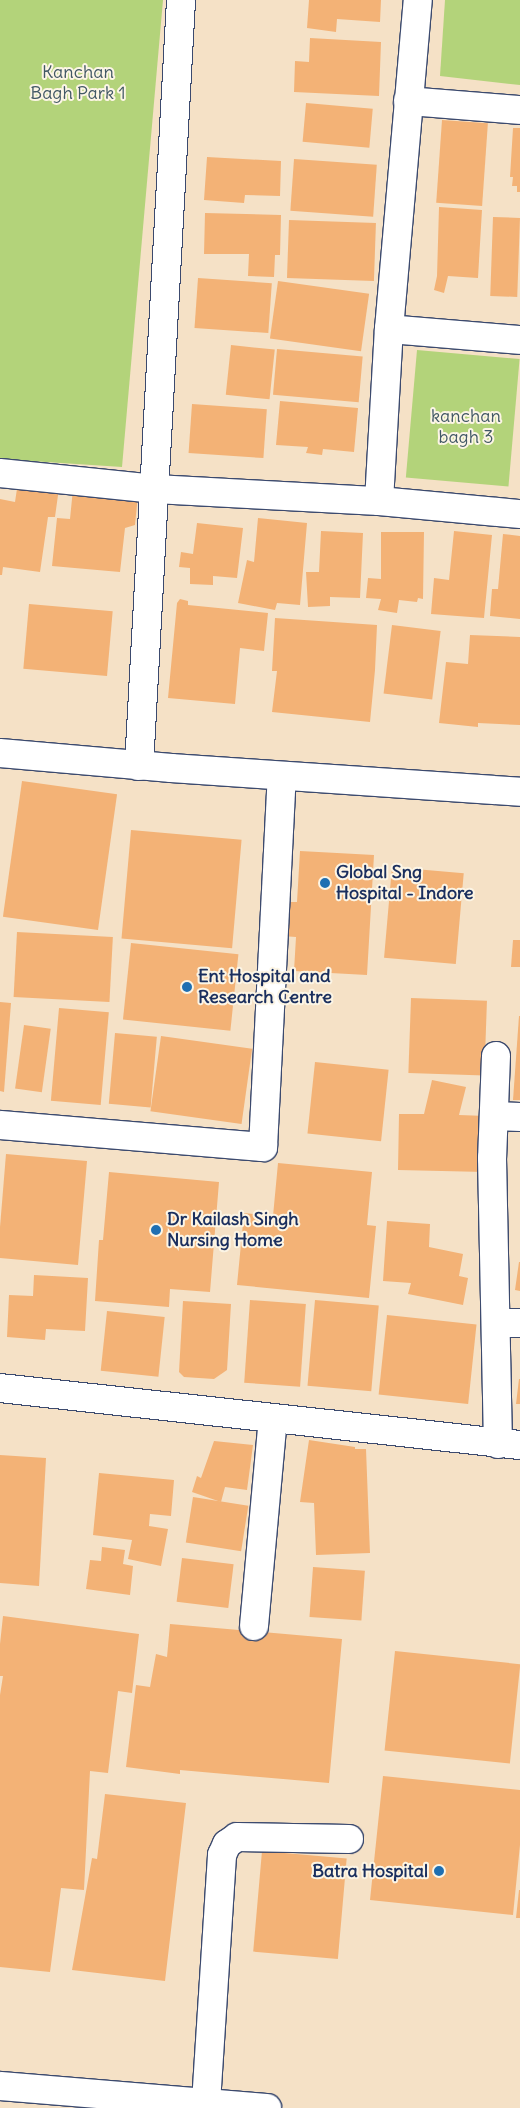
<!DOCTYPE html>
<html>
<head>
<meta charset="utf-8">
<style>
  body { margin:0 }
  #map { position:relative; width:520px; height:2108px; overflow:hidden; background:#f5e1c6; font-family:Delius,sans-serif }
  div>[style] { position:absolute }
  .green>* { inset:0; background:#b3d37a; transform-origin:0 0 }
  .building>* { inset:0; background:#f3b276; transform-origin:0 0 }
  .roads { filter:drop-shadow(1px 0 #3c4a6e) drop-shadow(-1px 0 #3c4a6e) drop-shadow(0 1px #3c4a6e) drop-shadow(0 -1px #3c4a6e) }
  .minor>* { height:28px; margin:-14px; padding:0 14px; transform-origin:14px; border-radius:14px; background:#fff }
  .major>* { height:28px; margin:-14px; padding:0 14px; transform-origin:14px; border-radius:14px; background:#fff }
  .dots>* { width:14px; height:14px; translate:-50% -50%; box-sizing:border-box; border:2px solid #fcf5e5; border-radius:50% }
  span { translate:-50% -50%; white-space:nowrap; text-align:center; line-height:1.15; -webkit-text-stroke:4px #fcf5e5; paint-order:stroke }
  .park-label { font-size:18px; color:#415865 }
  .poi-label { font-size:18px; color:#1b2f5e; font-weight:700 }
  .left { translate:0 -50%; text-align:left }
  .right { translate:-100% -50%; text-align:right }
</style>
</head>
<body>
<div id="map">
  <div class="green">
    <div style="clip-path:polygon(0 0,163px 0,122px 467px,0 459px)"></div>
    <div style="clip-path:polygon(445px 0,520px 0,520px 85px,440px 76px)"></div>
    <div style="left:417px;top:350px;width:103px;height:128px;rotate:5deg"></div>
  </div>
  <div class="building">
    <div style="clip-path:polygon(309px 0,381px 0,380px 22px,337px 19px,336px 32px,307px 28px)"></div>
    <div style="clip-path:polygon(310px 38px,381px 42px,379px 96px,294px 92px,295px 61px,309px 62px)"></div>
    <div style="left:306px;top:103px;width:67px;height:39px;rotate:5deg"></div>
    <div style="left:442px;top:120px;width:46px;height:83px;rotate:4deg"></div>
    <div style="clip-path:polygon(513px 128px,520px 128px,520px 192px,517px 192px,517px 186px,512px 186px,513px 177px,510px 177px)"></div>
    <div style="clip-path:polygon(207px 157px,281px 161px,280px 196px,245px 195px,244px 203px,204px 200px)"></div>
    <div style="left:294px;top:159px;width:83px;height:52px;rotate:4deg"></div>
    <div style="clip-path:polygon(439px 207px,482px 210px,478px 278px,448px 276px,444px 293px,434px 290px,437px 276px)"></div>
    <div style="clip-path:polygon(205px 213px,281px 215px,280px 255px,275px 255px,274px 277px,248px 276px,249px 254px,204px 254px)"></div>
    <div style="left:493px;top:217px;width:27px;height:79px;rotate:2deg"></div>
    <div style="left:289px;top:220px;width:87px;height:58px;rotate:2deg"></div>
    <div style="left:198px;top:278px;width:74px;height:50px;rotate:4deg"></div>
    <div style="left:278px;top:281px;width:92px;height:58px;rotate:8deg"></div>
    <div style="left:231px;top:345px;width:44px;height:50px;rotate:6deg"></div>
    <div style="left:277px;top:349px;width:86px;height:46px;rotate:5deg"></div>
    <div style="clip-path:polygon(280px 401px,358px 408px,354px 452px,323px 449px,322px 455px,306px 453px,308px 447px,276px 445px)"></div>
    <div style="left:192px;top:404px;width:75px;height:49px;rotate:4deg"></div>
    <div style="clip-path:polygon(18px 482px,59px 488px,55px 517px,48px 517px,40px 572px,3px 567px,2px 575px,0 575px,0 499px,15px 502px)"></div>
    <div style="clip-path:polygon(73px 489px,138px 495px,135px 525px,125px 528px,120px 572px,52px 566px,57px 518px,70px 519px)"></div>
    <div style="clip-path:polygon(258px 518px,307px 523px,300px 605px,277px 603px,275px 610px,238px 603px,247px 560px,254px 562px)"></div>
    <div style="clip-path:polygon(197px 523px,243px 528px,237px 578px,213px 576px,213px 585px,190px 584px,190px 568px,179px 567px,181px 552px,193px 554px)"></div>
    <div style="clip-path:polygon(321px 531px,363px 533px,360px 598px,330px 597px,330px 606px,308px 607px,306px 572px,319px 572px)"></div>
    <div style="clip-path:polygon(454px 531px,492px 535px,484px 618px,431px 614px,434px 578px,449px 580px)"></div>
    <div style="clip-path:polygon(381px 532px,424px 532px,423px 599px,418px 598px,417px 602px,399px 600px,397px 613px,378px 610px,381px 599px,366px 598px,368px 578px,381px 579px)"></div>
    <div style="clip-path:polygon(503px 534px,520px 536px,520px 619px,490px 616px,492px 589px,498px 589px)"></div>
    <div style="clip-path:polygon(180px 599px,188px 601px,188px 605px,268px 613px,264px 651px,240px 648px,235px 704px,168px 698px,177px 603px)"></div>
    <div style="left:29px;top:604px;width:84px;height:65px;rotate:5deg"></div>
    <div style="clip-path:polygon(275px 618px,377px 625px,375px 670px,370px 722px,272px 712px,277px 671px,272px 671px)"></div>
    <div style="left:392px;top:625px;width:49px;height:69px;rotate:7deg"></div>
    <div style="clip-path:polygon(470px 635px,520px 637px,520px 725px,478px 723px,478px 727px,439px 723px,446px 662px,468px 664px)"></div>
    <div style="left:22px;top:781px;width:96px;height:137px;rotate:8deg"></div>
    <div style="left:131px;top:830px;width:111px;height:109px;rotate:5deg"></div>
    <div style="clip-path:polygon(300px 851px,374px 855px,367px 975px,294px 971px,296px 937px,282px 936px,283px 902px,297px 902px)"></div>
    <div style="left:392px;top:867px;width:72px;height:91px;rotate:5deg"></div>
    <div style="left:17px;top:932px;width:96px;height:65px;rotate:3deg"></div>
    <div style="clip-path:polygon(513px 940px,520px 940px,520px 967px,511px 967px)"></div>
    <div style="left:131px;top:943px;width:108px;height:77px;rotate:6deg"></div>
    <div style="left:411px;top:998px;width:76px;height:75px;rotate:2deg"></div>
    <div style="clip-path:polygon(0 1002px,11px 1003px,4px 1092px,0 1091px)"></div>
    <div style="left:59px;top:1008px;width:50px;height:93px;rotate:5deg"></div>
    <div style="clip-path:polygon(519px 1016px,520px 1016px,520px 1100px,513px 1100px)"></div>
    <div style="left:24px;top:1025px;width:27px;height:64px;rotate:8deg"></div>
    <div style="left:115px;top:1033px;width:42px;height:71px;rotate:5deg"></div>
    <div style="left:161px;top:1036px;width:92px;height:76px;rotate:8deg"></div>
    <div style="left:315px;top:1062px;width:74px;height:72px;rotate:6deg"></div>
    <div style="clip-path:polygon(432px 1080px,466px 1087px,459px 1115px,486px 1116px,485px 1172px,398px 1170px,399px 1114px,424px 1114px)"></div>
    <div style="clip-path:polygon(6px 1154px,87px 1161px,78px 1265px,0 1258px,0 1227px)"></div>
    <div style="clip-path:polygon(278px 1163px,372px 1172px,367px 1225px,376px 1226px,369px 1298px,237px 1285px,244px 1213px,273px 1216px)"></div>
    <div style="clip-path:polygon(109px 1172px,219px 1182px,210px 1292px,170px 1289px,169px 1307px,95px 1301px,99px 1240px,103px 1240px)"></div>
    <div style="clip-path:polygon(387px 1221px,430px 1224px,429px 1247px,463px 1254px,459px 1276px,468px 1278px,463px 1305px,408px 1294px,411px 1283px,383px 1281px)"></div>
    <div style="clip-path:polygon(519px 1262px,520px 1262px,520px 1291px,515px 1290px)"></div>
    <div style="clip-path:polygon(34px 1275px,88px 1278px,85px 1331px,46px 1329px,45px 1340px,7px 1337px,9px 1295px,33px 1296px)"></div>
    <div style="left:250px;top:1300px;width:56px;height:83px;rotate:4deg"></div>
    <div style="left:315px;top:1300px;width:64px;height:86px;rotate:5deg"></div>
    <div style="clip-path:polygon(183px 1301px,231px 1304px,227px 1370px,214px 1379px,184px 1377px,179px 1372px)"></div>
    <div style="left:107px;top:1311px;width:58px;height:60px;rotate:6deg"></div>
    <div style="left:387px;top:1315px;width:90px;height:80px;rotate:6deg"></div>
    <div style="clip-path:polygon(519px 1379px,520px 1379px,520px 1404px,516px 1404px)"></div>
    <div style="clip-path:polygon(309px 1440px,355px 1447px,355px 1449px,366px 1449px,370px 1553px,316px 1555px,314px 1503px,300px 1502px)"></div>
    <div style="clip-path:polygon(214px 1441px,253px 1445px,247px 1490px,225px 1487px,221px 1502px,192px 1492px,197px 1476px,201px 1478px)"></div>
    <div style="clip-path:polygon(0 1455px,46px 1458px,39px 1586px,0 1583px)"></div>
    <div style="clip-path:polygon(99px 1473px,174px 1480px,171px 1516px,150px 1514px,149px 1526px,168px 1529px,161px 1566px,128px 1559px,132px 1540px,93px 1535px)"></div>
    <div style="left:193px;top:1497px;width:56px;height:46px;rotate:9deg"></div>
    <div style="clip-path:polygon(102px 1547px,125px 1550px,123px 1564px,133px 1566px,130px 1595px,86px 1589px,90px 1560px,101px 1561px)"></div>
    <div style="left:182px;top:1558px;width:52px;height:44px;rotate:7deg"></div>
    <div style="left:313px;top:1567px;width:52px;height:50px;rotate:4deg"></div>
    <div style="clip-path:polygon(3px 1616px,139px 1634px,132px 1693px,118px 1691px,108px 1773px,90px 1771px,84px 1890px,61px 1888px,50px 1972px,0 1967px,0 1695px,3px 1676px,0 1676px,0 1644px)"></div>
    <div style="clip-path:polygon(170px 1624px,342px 1639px,329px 1783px,180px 1770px,180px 1774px,126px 1767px,136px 1685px,150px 1687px,156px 1654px,167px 1657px)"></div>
    <div style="left:395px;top:1651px;width:126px;height:100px;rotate:6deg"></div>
    <div style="clip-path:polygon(383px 1776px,520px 1790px,520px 1845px,513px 1915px,370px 1900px)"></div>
    <div style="clip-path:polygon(105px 1794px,186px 1803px,165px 1981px,72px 1970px,92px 1858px,97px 1859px)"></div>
    <div style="left:262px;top:1851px;width:85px;height:101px;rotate:5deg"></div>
    <div style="clip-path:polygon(519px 1890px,520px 1890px,520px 1918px,516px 1918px)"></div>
  </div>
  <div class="roads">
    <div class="minor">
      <div style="left:408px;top:101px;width:112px;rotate:4.6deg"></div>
      <div style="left:389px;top:329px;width:131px;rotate:4.8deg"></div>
      <div style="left:0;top:473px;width:156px;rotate:5.9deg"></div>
      <div style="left:155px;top:489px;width:224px;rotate:3.1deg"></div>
      <div style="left:379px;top:501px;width:142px;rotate:5.3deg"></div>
      <div style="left:379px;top:501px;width:172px;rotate:-86.7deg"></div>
      <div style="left:389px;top:329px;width:330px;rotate:-85deg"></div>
      <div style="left:0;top:753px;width:172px;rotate:5deg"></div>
      <div style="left:171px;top:768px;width:350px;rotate:3.9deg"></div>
      <div style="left:139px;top:766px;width:767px;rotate:-86.86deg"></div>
      <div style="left:496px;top:1056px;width:102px;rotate:92.2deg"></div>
      <div style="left:492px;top:1158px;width:286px;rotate:88.8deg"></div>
      <div style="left:494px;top:1116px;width:26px;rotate:2deg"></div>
      <div style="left:0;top:1125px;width:264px;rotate:4.8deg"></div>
      <div style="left:263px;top:1147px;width:371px;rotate:-87.1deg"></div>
      <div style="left:496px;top:1323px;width:24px"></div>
      <div style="left:0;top:1388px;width:523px;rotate:6.26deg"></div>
      <div style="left:254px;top:1626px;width:208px;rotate:-84.8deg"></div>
      <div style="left:206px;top:2103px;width:249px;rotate:-86.3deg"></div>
      <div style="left:222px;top:1855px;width:12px;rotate:-66deg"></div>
      <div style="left:227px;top:1844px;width:12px;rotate:-35deg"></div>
      <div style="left:237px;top:1837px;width:112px;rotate:1deg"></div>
    </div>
    <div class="major">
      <div style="left:0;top:2086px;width:268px;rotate:4.7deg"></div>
    </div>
  </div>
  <div class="dots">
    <div style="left:325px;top:883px;background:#1f6fb2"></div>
    <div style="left:187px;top:987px;background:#1f6fb2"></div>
    <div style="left:156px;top:1230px;background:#1f6fb2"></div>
    <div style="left:439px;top:1871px;background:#1f6fb2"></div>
  </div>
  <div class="park-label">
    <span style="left:78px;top:83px">Kanchan<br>Bagh Park 1</span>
    <span style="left:466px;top:427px">kanchan<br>bagh 3</span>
  </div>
  <div class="poi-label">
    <span class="left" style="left:336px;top:883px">Global Sng<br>Hospital - Indore</span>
    <span class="left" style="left:198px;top:987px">Ent Hospital and<br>Research Centre</span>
    <span class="left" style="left:167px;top:1230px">Dr Kailash Singh<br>Nursing Home</span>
    <span class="right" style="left:428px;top:1871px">Batra Hospital</span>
  </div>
</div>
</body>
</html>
